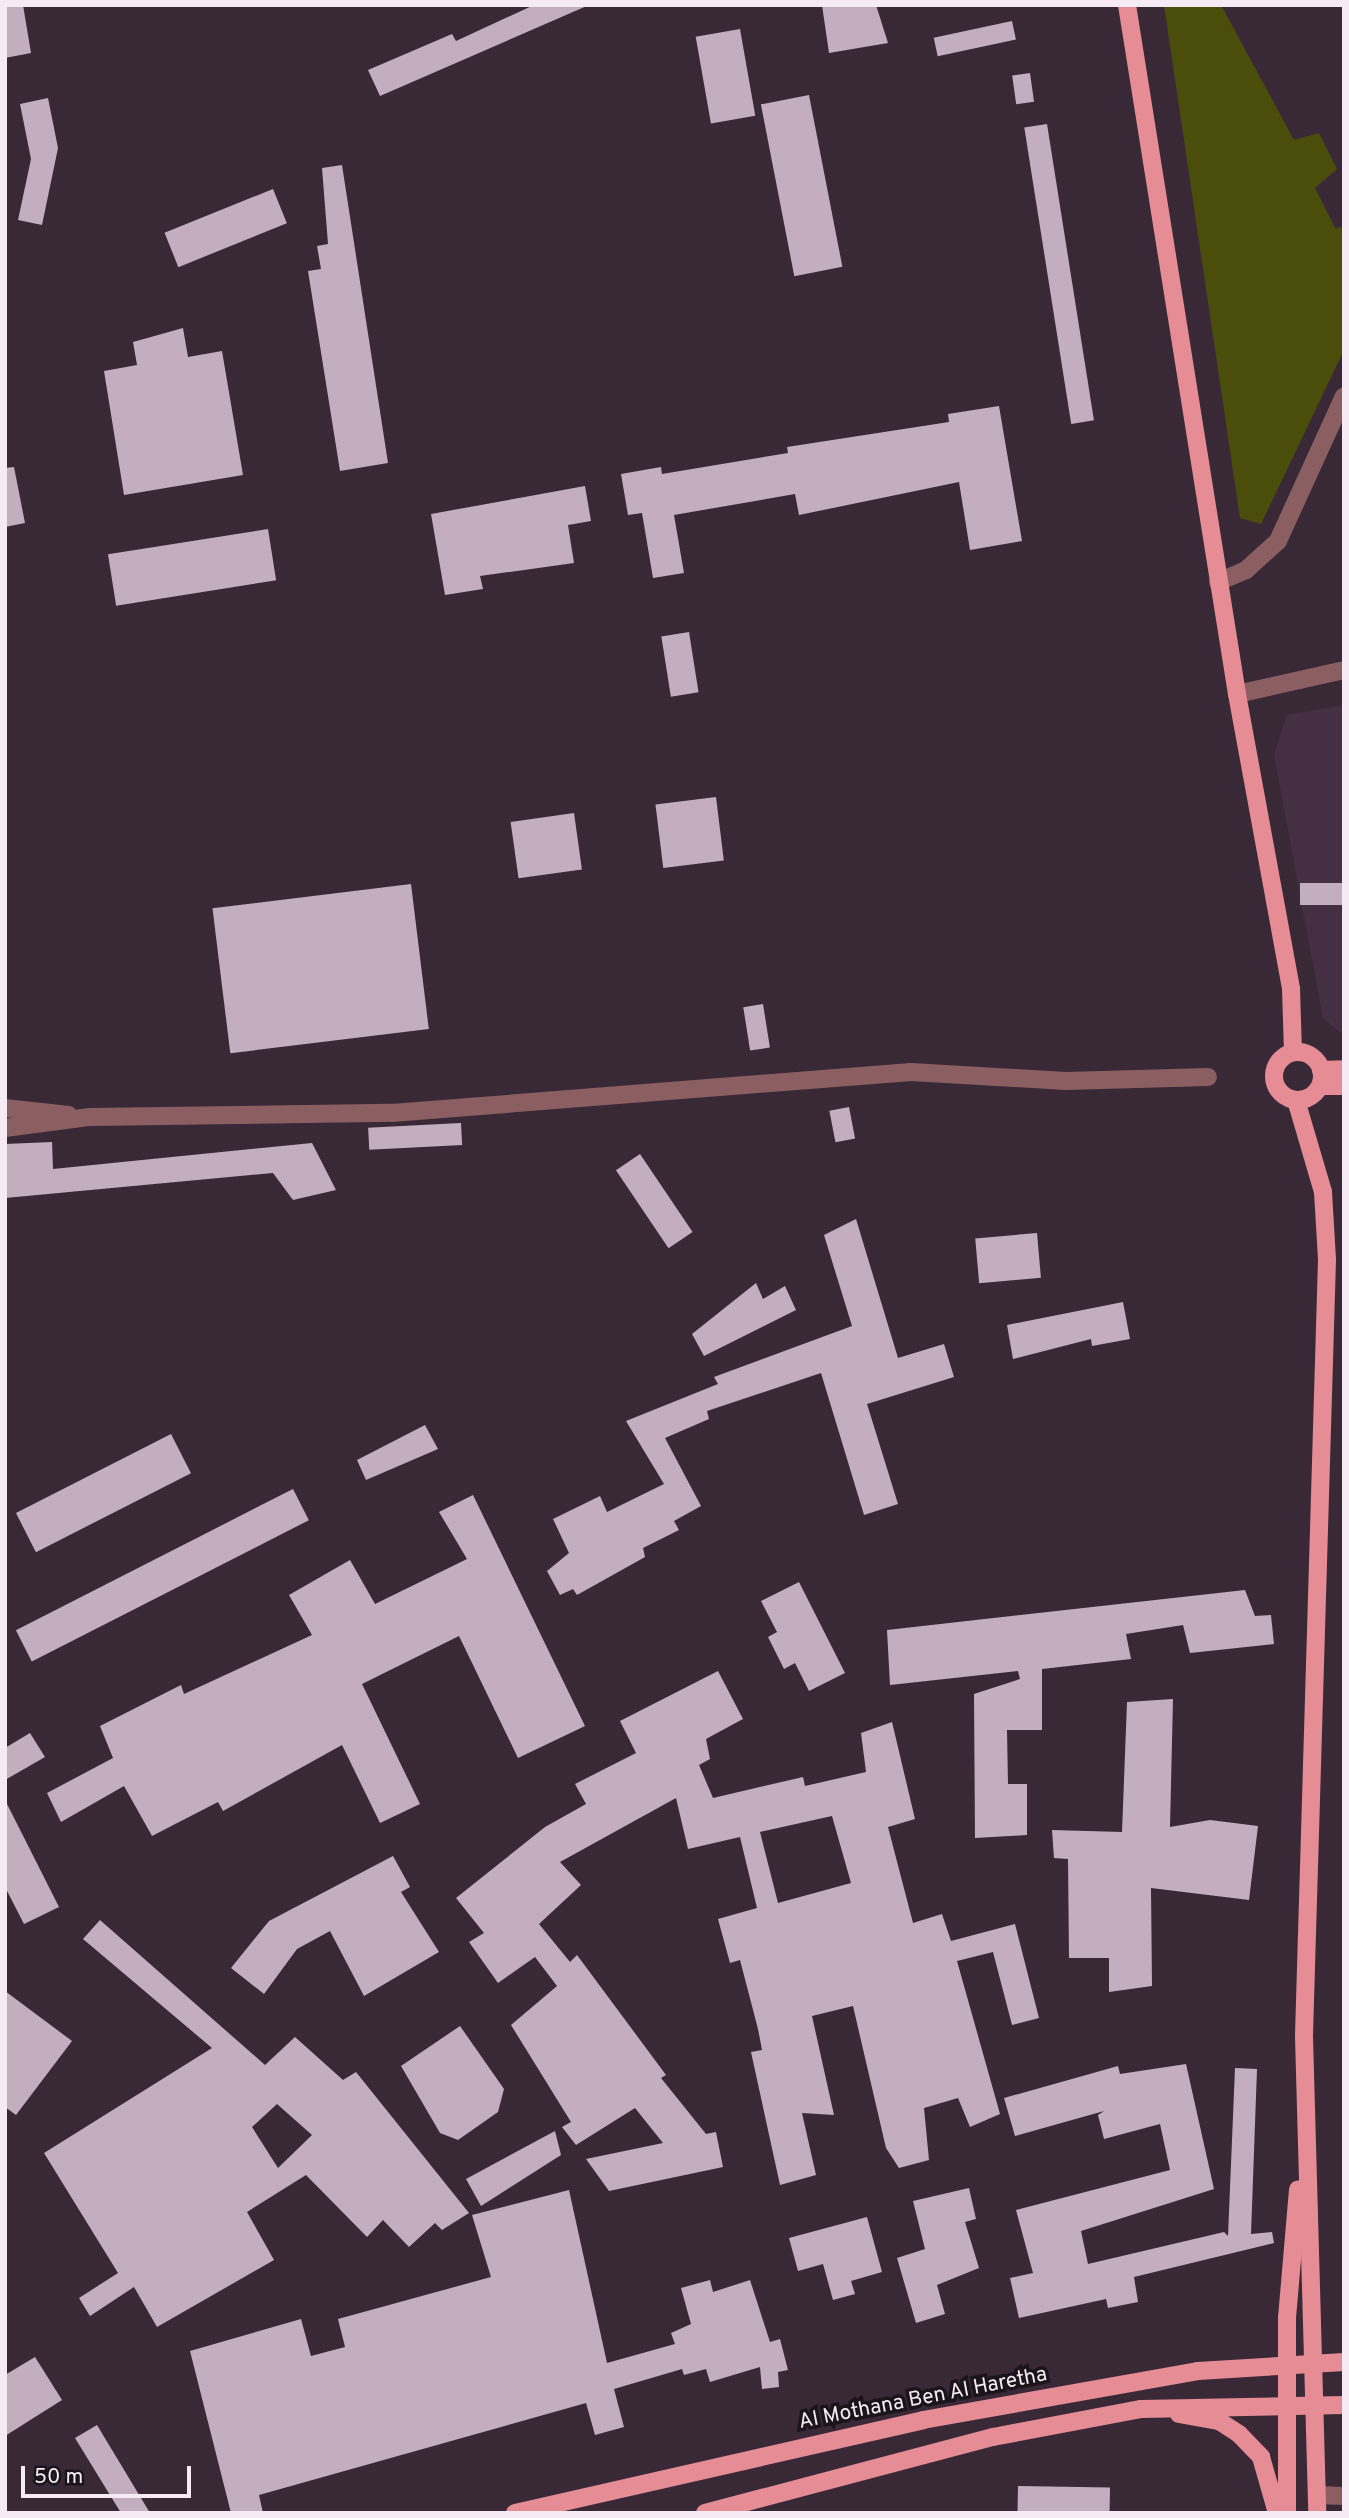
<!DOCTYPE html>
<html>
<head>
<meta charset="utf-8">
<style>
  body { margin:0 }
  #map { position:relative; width:1349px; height:2518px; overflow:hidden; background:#392937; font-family:Overpass,sans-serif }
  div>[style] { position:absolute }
  .built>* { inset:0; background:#453043 }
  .green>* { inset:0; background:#4b4e0b }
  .building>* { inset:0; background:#c3aec0; transform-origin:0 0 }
  .minor>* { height:18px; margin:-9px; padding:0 9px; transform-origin:9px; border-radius:9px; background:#8b5f62 }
  .major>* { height:18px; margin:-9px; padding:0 9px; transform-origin:9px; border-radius:9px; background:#e58c94 }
  .major>.ring { margin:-9px; padding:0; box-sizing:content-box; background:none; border:18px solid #e58c94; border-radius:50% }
  span { translate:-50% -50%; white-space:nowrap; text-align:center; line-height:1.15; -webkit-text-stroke:7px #1b141b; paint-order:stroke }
  .street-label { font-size:21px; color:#f6ebf4 }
  .frame { position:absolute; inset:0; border:7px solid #f6ebf4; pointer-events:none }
  .scale { position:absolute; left:21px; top:2466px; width:170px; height:32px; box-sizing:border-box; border:4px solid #f6ebf4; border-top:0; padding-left:9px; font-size:21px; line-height:24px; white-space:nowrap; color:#f6ebf4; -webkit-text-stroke:5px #1b141b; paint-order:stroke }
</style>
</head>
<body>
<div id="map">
  <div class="built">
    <div style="clip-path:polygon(1344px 705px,1344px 1032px,1339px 1032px,1323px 1018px,1274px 755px,1287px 715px)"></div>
  </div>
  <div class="green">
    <div style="clip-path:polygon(1164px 5px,1221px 5px,1294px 140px,1319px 133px,1337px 169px,1315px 188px,1335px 228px,1344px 227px,1344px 350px,1261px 524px,1240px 518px)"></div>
  </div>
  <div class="building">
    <div style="clip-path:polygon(23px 5px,31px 53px,5px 58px,5px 7px)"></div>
    <div style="clip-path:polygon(534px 5px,589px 5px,380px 96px,368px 70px,452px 34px,456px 41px)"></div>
    <div style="clip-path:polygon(822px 5px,876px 5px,888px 43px,829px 53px)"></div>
    <div style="left:1012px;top:21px;width:19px;height:80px;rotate:78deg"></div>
    <div style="left:740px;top:29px;width:88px;height:45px;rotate:80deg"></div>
    <div style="left:1030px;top:73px;width:29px;height:18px;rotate:82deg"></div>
    <div style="left:809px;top:95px;width:175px;height:49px;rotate:79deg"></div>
    <div style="clip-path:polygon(48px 98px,58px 148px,42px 225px,18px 220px,31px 159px,20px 104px)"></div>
    <div style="left:1047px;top:124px;width:300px;height:23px;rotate:81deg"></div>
    <div style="clip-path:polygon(342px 165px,388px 463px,340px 471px,308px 271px,321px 269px,317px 246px,328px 244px,322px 168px)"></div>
    <div style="left:273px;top:189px;width:37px;height:117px;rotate:68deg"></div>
    <div style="clip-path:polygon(183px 328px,188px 357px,222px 351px,243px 475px,124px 495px,104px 371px,137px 365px,133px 342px)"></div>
    <div style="clip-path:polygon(999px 406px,1022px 541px,970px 550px,959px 482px,799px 515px,795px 494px,674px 515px,684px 573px,653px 578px,642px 513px,628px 515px,621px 474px,661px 467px,662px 474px,788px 453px,787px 447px,949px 422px,948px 414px)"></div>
    <div style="clip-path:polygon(14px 467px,25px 523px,5px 527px,5px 468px)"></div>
    <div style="clip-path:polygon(585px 486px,591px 521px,568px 525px,574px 563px,480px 576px,483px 589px,445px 595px,431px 514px)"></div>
    <div style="left:268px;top:529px;width:52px;height:162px;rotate:81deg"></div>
    <div style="left:689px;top:632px;width:61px;height:28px;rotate:81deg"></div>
    <div style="left:716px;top:797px;width:64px;height:61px;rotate:83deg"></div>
    <div style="left:574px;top:813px;width:57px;height:64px;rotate:82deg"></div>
    <div style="left:1344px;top:883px;width:22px;height:44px;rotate:90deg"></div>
    <div style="left:411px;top:884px;width:146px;height:200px;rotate:83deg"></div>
    <div style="left:763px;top:1004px;width:44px;height:20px;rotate:81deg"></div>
    <div style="left:849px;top:1107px;width:32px;height:20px;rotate:79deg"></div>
    <div style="left:461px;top:1123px;width:22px;height:93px;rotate:87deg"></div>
    <div style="clip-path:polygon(52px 1142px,53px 1169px,312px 1143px,336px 1190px,293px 1200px,273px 1173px,5px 1198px,5px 1144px)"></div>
    <div style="left:640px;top:1154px;width:94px;height:29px;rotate:56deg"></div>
    <div style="clip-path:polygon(856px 1219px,898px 1358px,944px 1344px,954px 1377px,867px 1404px,898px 1504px,864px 1515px,821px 1373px,707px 1411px,709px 1419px,665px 1438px,701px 1506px,674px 1521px,679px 1530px,643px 1548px,645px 1557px,577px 1595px,573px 1589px,560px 1595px,547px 1571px,569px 1553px,553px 1519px,600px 1496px,607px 1512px,664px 1484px,626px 1421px,718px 1384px,714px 1377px,852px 1326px,824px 1235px)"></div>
    <div style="left:1037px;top:1233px;width:45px;height:62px;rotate:85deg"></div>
    <div style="clip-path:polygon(756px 1283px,763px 1299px,785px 1286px,796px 1310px,704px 1356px,692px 1334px)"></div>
    <div style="clip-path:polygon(1123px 1302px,1130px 1339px,1092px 1346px,1091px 1339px,1013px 1359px,1007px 1325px)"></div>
    <div style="clip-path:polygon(425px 1425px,438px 1449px,366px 1480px,357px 1460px)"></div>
    <div style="left:171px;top:1434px;width:44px;height:174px;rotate:63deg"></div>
    <div style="left:293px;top:1489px;width:35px;height:311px;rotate:63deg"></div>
    <div style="clip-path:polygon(473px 1495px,585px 1726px,518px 1758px,459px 1636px,362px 1684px,420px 1804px,380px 1823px,342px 1745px,223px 1811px,218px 1802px,152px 1836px,124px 1786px,61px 1822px,47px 1793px,113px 1758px,100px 1726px,181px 1685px,184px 1694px,312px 1635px,289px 1595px,350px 1560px,375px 1604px,467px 1559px,439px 1512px)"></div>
    <div style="clip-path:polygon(799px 1582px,845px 1673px,809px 1691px,795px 1663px,784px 1669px,768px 1637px,777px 1632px,761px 1601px)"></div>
    <div style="clip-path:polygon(1245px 1590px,1255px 1616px,1271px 1615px,1274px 1644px,1190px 1653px,1183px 1625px,1126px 1634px,1131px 1659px,1042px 1669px,1042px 1730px,1007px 1730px,1008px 1784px,1027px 1784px,1027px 1835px,975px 1838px,974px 1694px,1020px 1679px,1018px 1671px,890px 1685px,887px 1630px)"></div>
    <div style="clip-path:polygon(evenodd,718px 1671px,743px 1719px,706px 1739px,710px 1759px,699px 1765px,713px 1798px,803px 1777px,805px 1786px,866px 1772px,861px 1733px,892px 1722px,915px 1819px,888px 1827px,913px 1923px,942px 1914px,951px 1941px,1015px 1924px,1039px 2018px,1012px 2025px,993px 1952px,957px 1961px,1000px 2114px,970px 2127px,958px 2098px,924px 2108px,929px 2160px,899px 2168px,886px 2148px,853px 2006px,812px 2016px,834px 2115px,802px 2113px,816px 2175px,780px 2185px,751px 2052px,762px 2050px,758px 2029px,740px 1960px,730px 1963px,718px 1919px,757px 1908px,740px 1837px,688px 1849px,676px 1798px,560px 1862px,581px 1885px,539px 1924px,570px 1962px,577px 1955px,666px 2075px,661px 2078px,706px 2134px,716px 2132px,723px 2167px,609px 2191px,586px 2159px,663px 2143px,635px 2108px,576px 2145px,562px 2127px,571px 2122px,511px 2025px,557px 1986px,535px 1957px,498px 1983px,469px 1942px,484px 1933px,456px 1898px,545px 1827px,586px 1804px,575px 1784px,636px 1753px,620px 1721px,718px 1671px,832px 1816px,851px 1883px,778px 1903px,760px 1832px,832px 1816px)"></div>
    <div style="clip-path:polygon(1173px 1699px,1170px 1827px,1210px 1820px,1258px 1826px,1249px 1900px,1151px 1888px,1152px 1986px,1109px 1992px,1109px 1958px,1069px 1958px,1068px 1859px,1054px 1858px,1052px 1830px,1122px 1832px,1127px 1702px)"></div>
    <div style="clip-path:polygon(30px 1733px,45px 1757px,5px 1780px,5px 1748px)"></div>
    <div style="clip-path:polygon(5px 1800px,59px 1907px,24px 1924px,5px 1887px)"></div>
    <div style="clip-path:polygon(393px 1856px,410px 1887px,401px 1892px,439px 1952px,364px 1996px,330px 1931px,297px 1949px,264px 1994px,231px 1968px,269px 1921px)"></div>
    <div style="clip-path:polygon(evenodd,100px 1920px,265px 2065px,295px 2037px,343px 2080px,356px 2072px,469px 2213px,442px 2230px,435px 2223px,409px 2247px,383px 2220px,367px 2237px,306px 2175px,247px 2212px,274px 2260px,157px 2327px,134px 2287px,90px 2316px,79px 2298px,118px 2273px,44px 2153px,212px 2048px,83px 1939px,100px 1920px,277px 2104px,312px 2135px,278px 2168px,252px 2127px,277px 2104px)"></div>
    <div style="clip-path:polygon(5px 1991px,72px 2041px,16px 2115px,5px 2107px)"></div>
    <div style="clip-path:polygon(460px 2026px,504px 2089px,498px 2112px,458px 2140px,440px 2133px,401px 2066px)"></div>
    <div style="clip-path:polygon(1186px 2064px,1214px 2189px,1081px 2231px,1088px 2264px,1224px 2232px,1228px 2236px,1235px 2068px,1257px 2069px,1251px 2234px,1272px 2232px,1274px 2243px,1134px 2277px,1138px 2302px,1108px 2308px,1106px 2299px,1019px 2318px,1010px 2278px,1033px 2273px,1016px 2210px,1170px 2170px,1160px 2124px,1104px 2139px,1098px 2115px,1104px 2111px,1015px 2136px,1004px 2098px,1118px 2066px,1120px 2074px)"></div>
    <div style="clip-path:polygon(555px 2131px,561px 2155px,481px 2206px,466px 2179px)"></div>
    <div style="clip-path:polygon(969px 2188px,976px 2219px,965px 2222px,979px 2268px,937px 2285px,945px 2314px,916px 2323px,897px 2258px,925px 2249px,913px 2201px)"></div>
    <div style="clip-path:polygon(569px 2190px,607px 2363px,675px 2344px,671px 2333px,691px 2324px,681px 2288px,710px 2280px,713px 2292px,750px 2280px,770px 2342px,780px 2339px,788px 2370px,778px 2372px,779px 2387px,762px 2389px,760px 2367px,710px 2382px,706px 2369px,684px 2375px,682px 2369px,614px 2389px,624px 2427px,595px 2435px,586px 2403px,259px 2495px,263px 2513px,231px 2513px,190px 2351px,301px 2319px,311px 2356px,345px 2347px,338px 2319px,491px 2277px,472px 2215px)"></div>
    <div style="clip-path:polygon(867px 2217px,882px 2272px,851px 2281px,855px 2294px,833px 2300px,823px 2264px,798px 2271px,789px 2238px)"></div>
    <div style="clip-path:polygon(35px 2357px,62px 2400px,5px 2436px,5px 2375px)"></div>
    <div style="clip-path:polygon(97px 2425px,150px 2513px,121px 2513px,75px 2438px)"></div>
    <div style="left:1018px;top:2486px;width:92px;height:27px;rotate:1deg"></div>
  </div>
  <div class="minor">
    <div style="left:1218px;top:582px;width:30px;rotate:-23deg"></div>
    <div style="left:1246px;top:570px;width:43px;rotate:-42.2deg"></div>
    <div style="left:1278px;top:541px;width:159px;rotate:-65.5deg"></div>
    <div style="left:1237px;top:694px;width:110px;rotate:-12.6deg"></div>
    <div style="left:5px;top:1108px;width:64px;rotate:6.2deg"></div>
    <div style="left:5px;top:1128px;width:86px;rotate:-7.4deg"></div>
    <div style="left:90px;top:1117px;width:302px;rotate:-0.8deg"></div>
    <div style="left:392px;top:1113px;width:521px;rotate:-4.52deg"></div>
    <div style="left:911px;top:1072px;width:155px;rotate:3.3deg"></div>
    <div style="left:1066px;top:1081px;width:142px;rotate:-1.6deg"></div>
    <div style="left:1318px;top:2495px;width:26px;rotate:2deg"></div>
  </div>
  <div class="major">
    <div style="left:1127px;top:5px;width:698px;rotate:80.93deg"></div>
    <div style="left:1237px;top:694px;width:300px;rotate:79.6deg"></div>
    <div style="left:1291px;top:989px;width:63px;rotate:88.2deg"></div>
    <div class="ring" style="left:1274px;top:1052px;width:30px;height:30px"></div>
    <div style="left:1321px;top:1070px;width:23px;rotate:-2deg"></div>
    <div style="left:1320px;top:1086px;width:24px"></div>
    <div style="left:1296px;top:1100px;width:96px;rotate:73.6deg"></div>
    <div style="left:1323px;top:1192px;width:68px;rotate:86.6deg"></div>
    <div style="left:1327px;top:1260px;width:777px;rotate:91.7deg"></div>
    <div style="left:1304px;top:2037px;width:476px;rotate:88.4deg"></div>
    <div style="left:1179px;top:2414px;width:41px;rotate:9.9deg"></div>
    <div style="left:1219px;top:2421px;width:24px;rotate:33deg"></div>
    <div style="left:1239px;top:2434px;width:32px;rotate:46deg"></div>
    <div style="left:1261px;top:2457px;width:58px;rotate:74.1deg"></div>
    <div style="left:515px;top:2513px;width:418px;rotate:-12.8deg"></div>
    <div style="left:923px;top:2420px;width:279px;rotate:-10.1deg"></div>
    <div style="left:1198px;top:2371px;width:146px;rotate:-3.5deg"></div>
    <div style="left:705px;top:2513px;width:298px;rotate:-14.8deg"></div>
    <div style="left:993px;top:2437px;width:151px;rotate:-10.7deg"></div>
    <div style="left:1141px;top:2409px;width:203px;rotate:-1.1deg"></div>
    <div style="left:1287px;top:2513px;width:195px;rotate:-90deg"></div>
    <div style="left:1287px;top:2318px;width:129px;rotate:-85.1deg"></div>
  </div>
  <div class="street-label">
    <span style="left:923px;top:2399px;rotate:-11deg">Al Mothana Ben Al Haretha</span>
  </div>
  <div class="frame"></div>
  <div class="scale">50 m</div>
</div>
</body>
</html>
